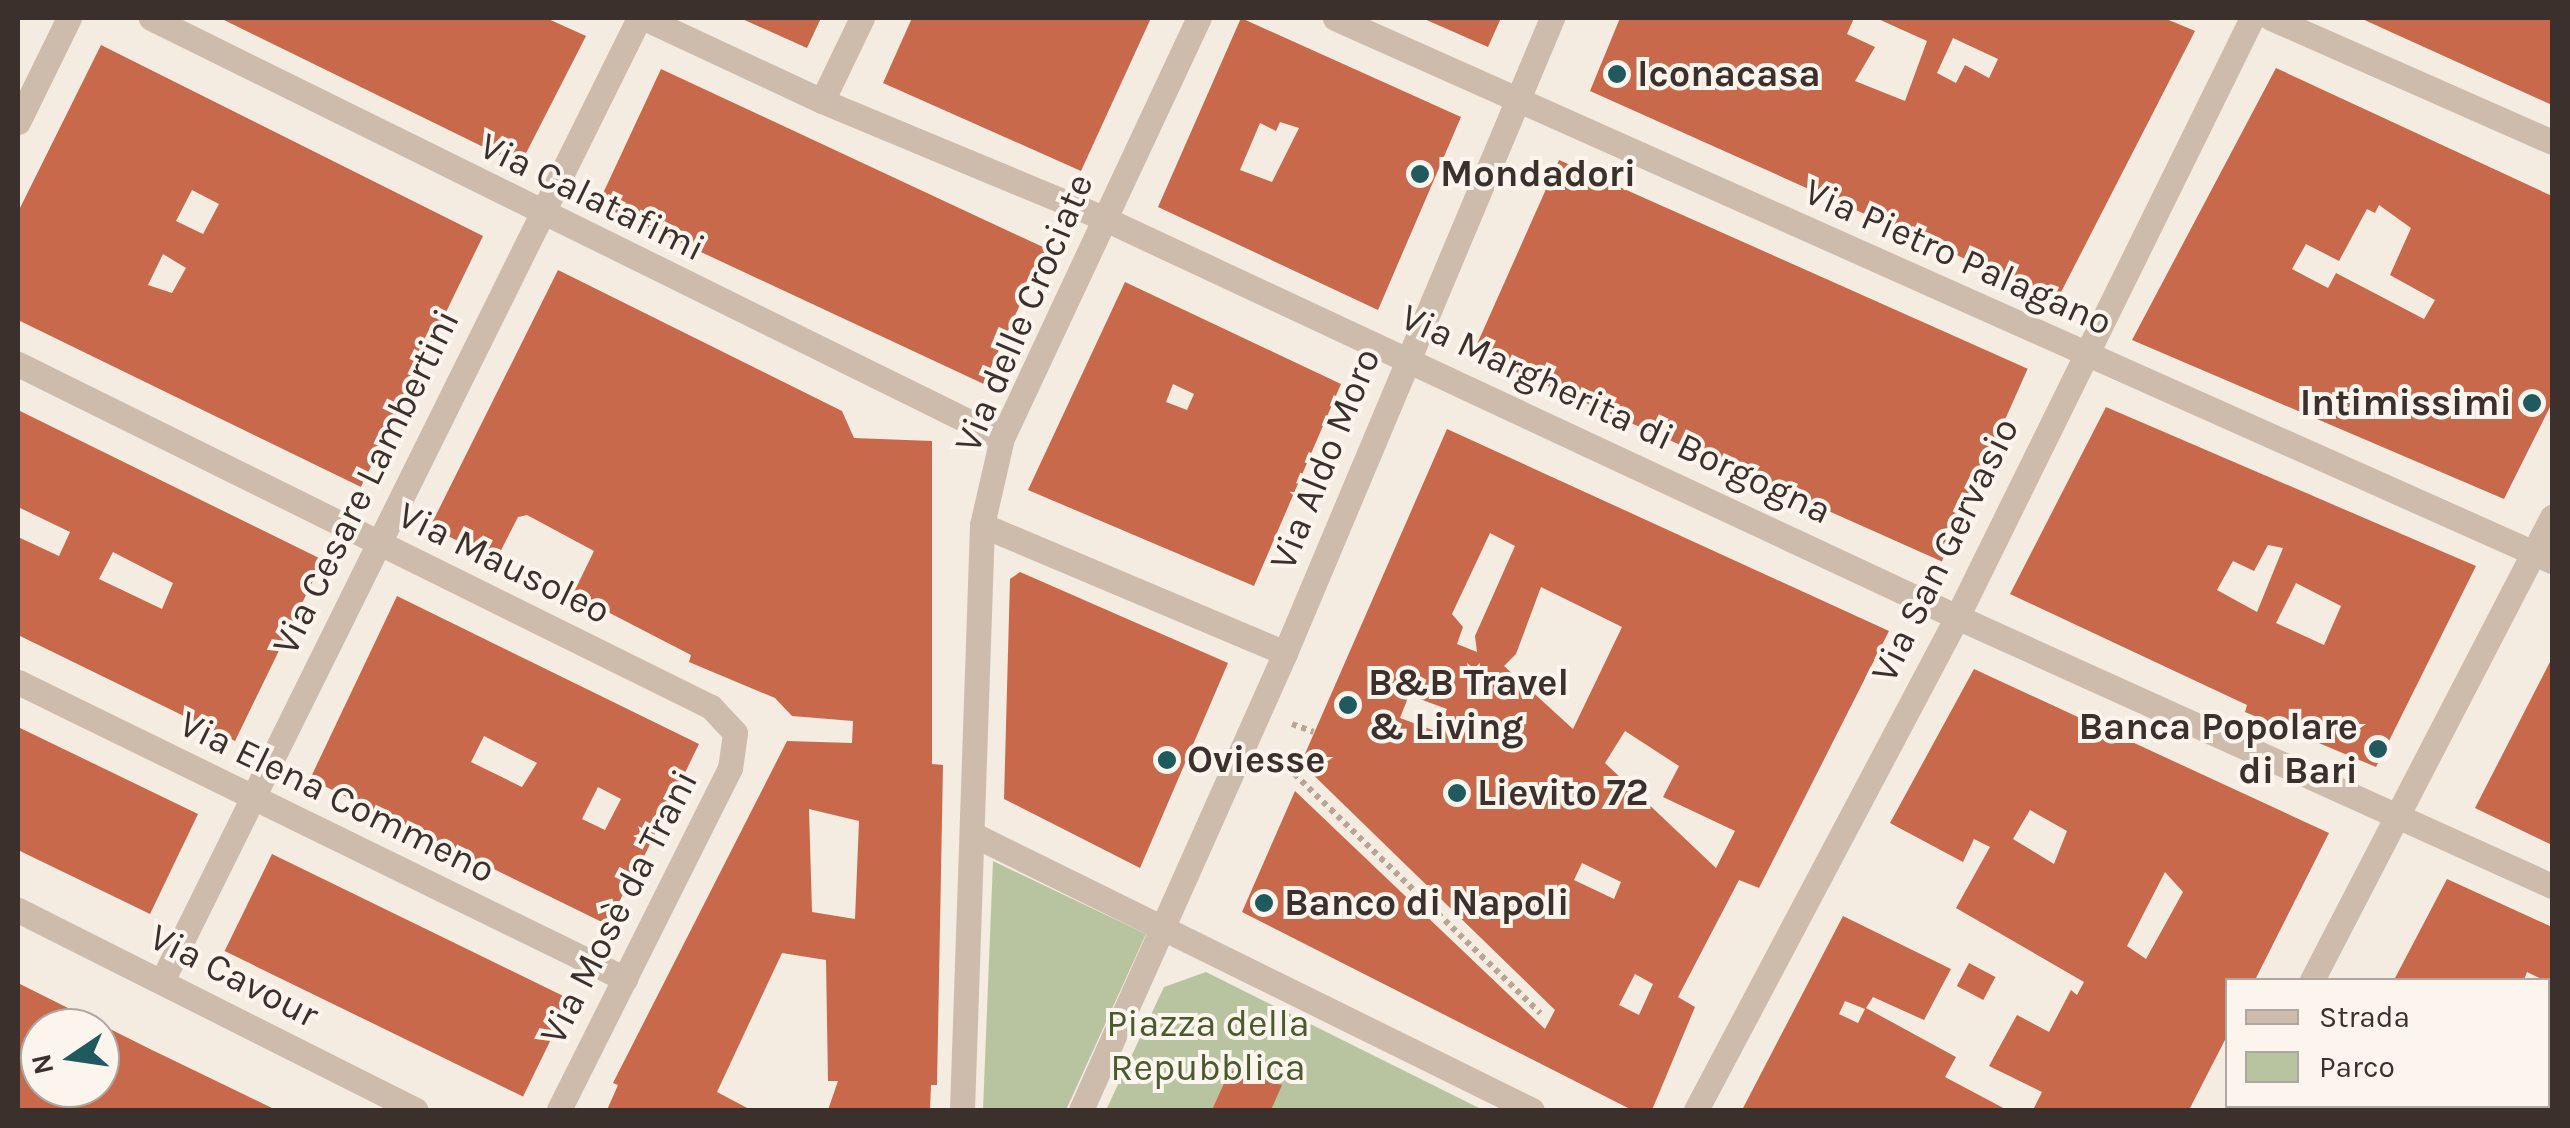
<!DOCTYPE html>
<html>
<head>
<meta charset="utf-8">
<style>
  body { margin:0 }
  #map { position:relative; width:2570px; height:1128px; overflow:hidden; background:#f4ebe1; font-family:Karla,sans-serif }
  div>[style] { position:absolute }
  .green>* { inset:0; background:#b8c4a0 }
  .building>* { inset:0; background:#c8694b; transform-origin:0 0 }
  .path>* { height:6px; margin-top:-3px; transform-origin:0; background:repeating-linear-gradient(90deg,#b9a596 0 5px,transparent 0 10px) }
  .minor>* { height:25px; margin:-12.5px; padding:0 12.5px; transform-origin:12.5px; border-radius:12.5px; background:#cdbbac }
  .dots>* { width:28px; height:28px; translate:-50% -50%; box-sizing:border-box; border:5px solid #fbf5ee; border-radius:50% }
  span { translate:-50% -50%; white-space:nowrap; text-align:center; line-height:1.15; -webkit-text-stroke:8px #fbf5ee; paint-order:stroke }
  .poi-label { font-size:38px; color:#3b302b; font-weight:700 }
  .left { translate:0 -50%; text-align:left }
  .right { translate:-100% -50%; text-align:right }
  .street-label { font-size:38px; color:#3b302b }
  .park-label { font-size:38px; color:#4a5a2e }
  .frame { position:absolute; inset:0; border:20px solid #3b302b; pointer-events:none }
  .legend { position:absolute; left:2225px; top:978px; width:325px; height:130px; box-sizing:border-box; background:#fbf5ee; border:2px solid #aea6a0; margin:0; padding:12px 18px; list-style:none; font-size:30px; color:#3b302b }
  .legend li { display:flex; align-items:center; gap:20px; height:50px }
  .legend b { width:50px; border:2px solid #aea6a0 }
  .north { position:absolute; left:20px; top:1008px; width:100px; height:100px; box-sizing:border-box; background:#fbf5ee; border:2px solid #aea6a0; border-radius:50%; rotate:257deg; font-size:28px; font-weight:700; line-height:40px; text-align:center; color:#3b302b }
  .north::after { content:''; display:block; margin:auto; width:35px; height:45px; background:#1f5a5e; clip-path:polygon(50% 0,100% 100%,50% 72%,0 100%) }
</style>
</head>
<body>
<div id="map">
  <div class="green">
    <div style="clip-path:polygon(993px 861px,1146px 934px,1066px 1110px,983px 1110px)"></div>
    <div style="clip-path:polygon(1206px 972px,1483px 1110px,1106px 1110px,1164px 987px)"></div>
  </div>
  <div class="building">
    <div style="clip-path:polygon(220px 18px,546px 18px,586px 36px,520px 165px)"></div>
    <div style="clip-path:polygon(740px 18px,821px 18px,807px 48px)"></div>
    <div style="clip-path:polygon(912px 18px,1151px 18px,1081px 171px,883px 83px)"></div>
    <div style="clip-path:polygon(evenodd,1241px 18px,1461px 117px,1378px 310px,1158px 207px,1241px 18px,1280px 122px,1299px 128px,1272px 182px,1240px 170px,1260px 123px,1276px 131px,1280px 122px)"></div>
    <div style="clip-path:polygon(1422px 18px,1501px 18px,1488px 47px)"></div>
    <div style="clip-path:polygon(evenodd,1620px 18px,1854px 18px,1847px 34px,1875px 47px,1855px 81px,1905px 101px,1927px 41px,1876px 18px,2164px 18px,2195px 31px,2057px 300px,1590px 91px,1620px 18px,1953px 38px,1998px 59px,1989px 78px,1965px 65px,1956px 83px,1937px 73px,1953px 38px)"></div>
    <div style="clip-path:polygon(2360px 18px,2552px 18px,2552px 105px)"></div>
    <div style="clip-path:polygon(evenodd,101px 45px,483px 236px,361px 487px,18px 320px,18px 212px,101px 45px,192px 190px,219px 204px,203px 234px,176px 221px,192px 190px,101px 45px,163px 254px,186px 268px,172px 293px,148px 285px,163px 254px)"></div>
    <div style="clip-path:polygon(evenodd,2276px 68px,2552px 196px,2552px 403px,2504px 499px,2132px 340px,2276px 68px,2379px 205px,2411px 228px,2390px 275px,2435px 300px,2424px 319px,2336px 273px,2328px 288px,2292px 269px,2306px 244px,2339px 261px,2367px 209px,2375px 213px,2379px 205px)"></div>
    <div style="left:661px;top:69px;width:425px;height:149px;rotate:25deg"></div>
    <div style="left:1559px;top:160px;width:513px;height:211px;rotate:24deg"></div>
    <div style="clip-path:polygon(evenodd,558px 270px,842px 411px,854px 438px,932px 441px,932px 764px,943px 765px,937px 1085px,931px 1085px,930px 1110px,828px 1110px,838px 1081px,828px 1081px,826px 960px,782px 953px,717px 1092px,751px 1110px,607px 1110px,618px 1085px,613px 1083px,787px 741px,852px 743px,853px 721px,792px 716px,775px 698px,689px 662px,691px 655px,573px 594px,594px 551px,527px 515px,518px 517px,496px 560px,430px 527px,558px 270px,809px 809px,859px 821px,855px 919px,812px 912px,809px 809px)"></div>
    <div style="clip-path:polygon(evenodd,1125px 282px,1341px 384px,1254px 586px,1028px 490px,1125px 282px,1173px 384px,1194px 394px,1187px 410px,1166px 402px,1173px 384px)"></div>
    <div style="clip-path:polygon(evenodd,2106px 407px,2476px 566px,2376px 767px,2245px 712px,2247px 705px,2010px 594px,2106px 407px,2268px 545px,2283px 548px,2257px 612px,2217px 590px,2233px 561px,2254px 571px,2268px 545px,2106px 407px,2296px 583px,2341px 606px,2324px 645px,2276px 623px,2296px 583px)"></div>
    <div style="clip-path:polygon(evenodd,18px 410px,323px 560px,235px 741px,18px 635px,18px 537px,59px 556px,70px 532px,18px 507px,18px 410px,113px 552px,173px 583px,162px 609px,99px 579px,113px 552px)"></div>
    <div style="clip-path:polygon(evenodd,1447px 429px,1889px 631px,1759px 888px,1739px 880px,1678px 997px,1695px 1007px,1652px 1110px,1632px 1110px,1242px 912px,1295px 791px,1545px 1029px,1555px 1010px,1301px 763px,1447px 429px,1490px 533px,1515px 546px,1475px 636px,1477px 652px,1457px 644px,1463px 627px,1452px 614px,1490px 533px,1447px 429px,1541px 587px,1622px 627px,1573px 729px,1504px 666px,1516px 654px,1541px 587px,1447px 429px,1409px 695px,1447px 709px,1438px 732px,1400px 718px,1409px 695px,1447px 429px,1625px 731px,1679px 766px,1663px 797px,1735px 831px,1716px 868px,1605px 763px,1625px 731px,1447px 429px,1582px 863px,1621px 882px,1614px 899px,1574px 880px,1582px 863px,1447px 429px,1635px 974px,1653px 984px,1639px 1015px,1619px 1005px,1635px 974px)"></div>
    <div style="clip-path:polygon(1020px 572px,1228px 663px,1140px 868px,1004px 799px,1010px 579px)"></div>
    <div style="clip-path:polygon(evenodd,397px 596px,699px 744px,610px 926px,310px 779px,397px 596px,484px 736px,537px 763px,522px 787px,471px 762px,484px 736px,397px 596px,598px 787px,621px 799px,605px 830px,582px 819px,598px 787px)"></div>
    <div style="clip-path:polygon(2552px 658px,2552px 845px,2475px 808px)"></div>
    <div style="clip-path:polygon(evenodd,1974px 669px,2329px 833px,2255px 980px,2228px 980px,2228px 1034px,2189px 1110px,2033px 1110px,2042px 1092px,1989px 1066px,2017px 1015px,2049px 1032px,2071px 990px,2077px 995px,2084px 982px,1956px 908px,1990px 847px,1974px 839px,1963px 862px,1890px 823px,1974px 669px,2030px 810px,2067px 831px,2054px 864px,2013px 839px,2030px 810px,1974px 669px,2165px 872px,2183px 892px,2146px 959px,2127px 946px,2165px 872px)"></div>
    <div style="clip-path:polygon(18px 727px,198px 814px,150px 914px,18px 850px)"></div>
    <div style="left:272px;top:854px;width:332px;height:108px;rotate:26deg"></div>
    <div style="clip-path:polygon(2447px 879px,2552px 927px,2552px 984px,2527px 972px,2524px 980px,2394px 980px)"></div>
    <div style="clip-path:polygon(evenodd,1843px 916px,1951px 969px,1924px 1020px,1873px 997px,1866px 1008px,1956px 1057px,1945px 1077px,2007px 1110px,1742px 1110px,1843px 916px,1845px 1001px,1865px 1009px,1858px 1023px,1839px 1014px,1845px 1001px)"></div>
    <div style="left:1969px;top:963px;width:30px;height:26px;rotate:28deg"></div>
    <div style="clip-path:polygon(evenodd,18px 983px,150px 1049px,276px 1110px,18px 1110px,18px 983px,40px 1028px,100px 1028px,100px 1088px,40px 1088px,40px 1028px)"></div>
    <div style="clip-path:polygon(1230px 1070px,1282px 1085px,1271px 1110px,1212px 1110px)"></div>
    <div style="clip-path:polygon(2552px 1091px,2552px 1110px,2502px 1110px,2502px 1106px,2548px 1106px)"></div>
    <div style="clip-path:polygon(2329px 1106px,2458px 1106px,2459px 1107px,2327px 1110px)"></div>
  </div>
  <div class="path">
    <div style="left:1292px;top:724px;width:23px;rotate:20deg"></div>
    <div style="left:1280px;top:760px;width:363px;rotate:44.2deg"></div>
  </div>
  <div class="minor">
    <div style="left:151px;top:18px;width:949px;rotate:26.27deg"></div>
    <div style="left:644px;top:18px;width:196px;rotate:25deg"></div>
    <div style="left:822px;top:101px;width:304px;rotate:22.6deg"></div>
    <div style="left:1103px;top:218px;width:943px;rotate:25.04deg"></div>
    <div style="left:1957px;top:617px;width:653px;rotate:24.33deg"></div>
    <div style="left:1335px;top:18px;width:1333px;rotate:24.05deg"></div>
    <div style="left:2271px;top:18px;width:307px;rotate:23.8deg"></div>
    <div style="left:822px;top:101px;width:92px;rotate:-64.3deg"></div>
    <div style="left:18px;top:122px;width:116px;rotate:-63.9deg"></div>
    <div style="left:18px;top:364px;width:773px;rotate:26.33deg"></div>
    <div style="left:711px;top:707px;width:35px;rotate:47deg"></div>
    <div style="left:735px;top:733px;width:35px;rotate:98deg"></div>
    <div style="left:730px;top:768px;width:382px;rotate:116.6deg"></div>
    <div style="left:982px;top:525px;width:329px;rotate:22.9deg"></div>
    <div style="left:18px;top:682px;width:676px;rotate:26.07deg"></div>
    <div style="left:972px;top:834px;width:624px;rotate:26.24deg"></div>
    <div style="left:18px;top:910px;width:445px;rotate:26.7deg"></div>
    <div style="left:2312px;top:980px;width:522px;rotate:-62.6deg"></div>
    <div style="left:162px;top:981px;width:1075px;rotate:-63.65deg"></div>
    <div style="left:962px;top:1110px;width:585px;rotate:-88.04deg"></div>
    <div style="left:982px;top:525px;width:89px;rotate:-77.1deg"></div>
    <div style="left:1002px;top:438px;width:464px;rotate:-64.9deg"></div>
    <div style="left:1081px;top:1110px;width:500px;rotate:-65.94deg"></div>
    <div style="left:1285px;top:653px;width:689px;rotate:-67.19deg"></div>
    <div style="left:1696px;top:1110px;width:558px;rotate:-62.1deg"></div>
    <div style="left:1957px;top:617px;width:668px;rotate:-63.78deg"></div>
    <div style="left:2245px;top:1110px;width:5px;rotate:-53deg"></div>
  </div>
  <div class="dots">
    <div style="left:1617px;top:74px;background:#1f5a5e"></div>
    <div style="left:1420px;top:174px;background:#1f5a5e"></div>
    <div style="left:2532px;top:403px;background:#1f5a5e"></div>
    <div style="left:1348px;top:705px;background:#1f5a5e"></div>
    <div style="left:2378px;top:749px;background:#1f5a5e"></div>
    <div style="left:1167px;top:760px;background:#1f5a5e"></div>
    <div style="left:1457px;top:793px;background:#1f5a5e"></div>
    <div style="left:1264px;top:903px;background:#1f5a5e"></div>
  </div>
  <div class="poi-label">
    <span class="left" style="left:1637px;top:74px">Iconacasa</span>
    <span class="left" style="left:1440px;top:174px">Mondadori</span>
    <span class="right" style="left:2512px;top:403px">Intimissimi</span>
    <span class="left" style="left:1368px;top:705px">B&amp;B Travel<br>&amp; Living</span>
    <span class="right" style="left:2358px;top:749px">Banca Popolare<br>di Bari</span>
    <span class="left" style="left:1187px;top:760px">Oviesse</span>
    <span class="left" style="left:1477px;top:793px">Lievito 72</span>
    <span class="left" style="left:1284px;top:903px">Banco di Napoli</span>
  </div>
  <div class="street-label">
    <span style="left:592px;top:197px;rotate:26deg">Via Calatafimi</span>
    <span style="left:1958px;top:257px;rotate:24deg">Via Pietro Palagano</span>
    <span style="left:1024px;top:313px;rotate:-67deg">Via delle Crociate</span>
    <span style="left:1616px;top:414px;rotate:25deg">Via Margherita di Borgogna</span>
    <span style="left:1325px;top:459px;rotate:-68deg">Via Aldo Moro</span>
    <span style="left:366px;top:482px;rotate:-64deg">Via Cesare Lambertini</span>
    <span style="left:1945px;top:550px;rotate:-64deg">Via San Gervasio</span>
    <span style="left:504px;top:563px;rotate:26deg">Via Mausoleo</span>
    <span style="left:337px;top:797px;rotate:26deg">Via Elena Commeno</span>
    <span style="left:619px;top:907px;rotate:-63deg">Via Mosè da Trani</span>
    <span style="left:234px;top:976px;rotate:27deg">Via Cavour</span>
  </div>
  <div class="park-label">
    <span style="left:1208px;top:1046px">Piazza della<br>Repubblica</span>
  </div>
  <div class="frame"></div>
  <ul class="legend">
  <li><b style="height:12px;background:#cdbbac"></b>Strada</li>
  <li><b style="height:28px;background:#b8c4a0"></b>Parco</li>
  </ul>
  <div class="north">N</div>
</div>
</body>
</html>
